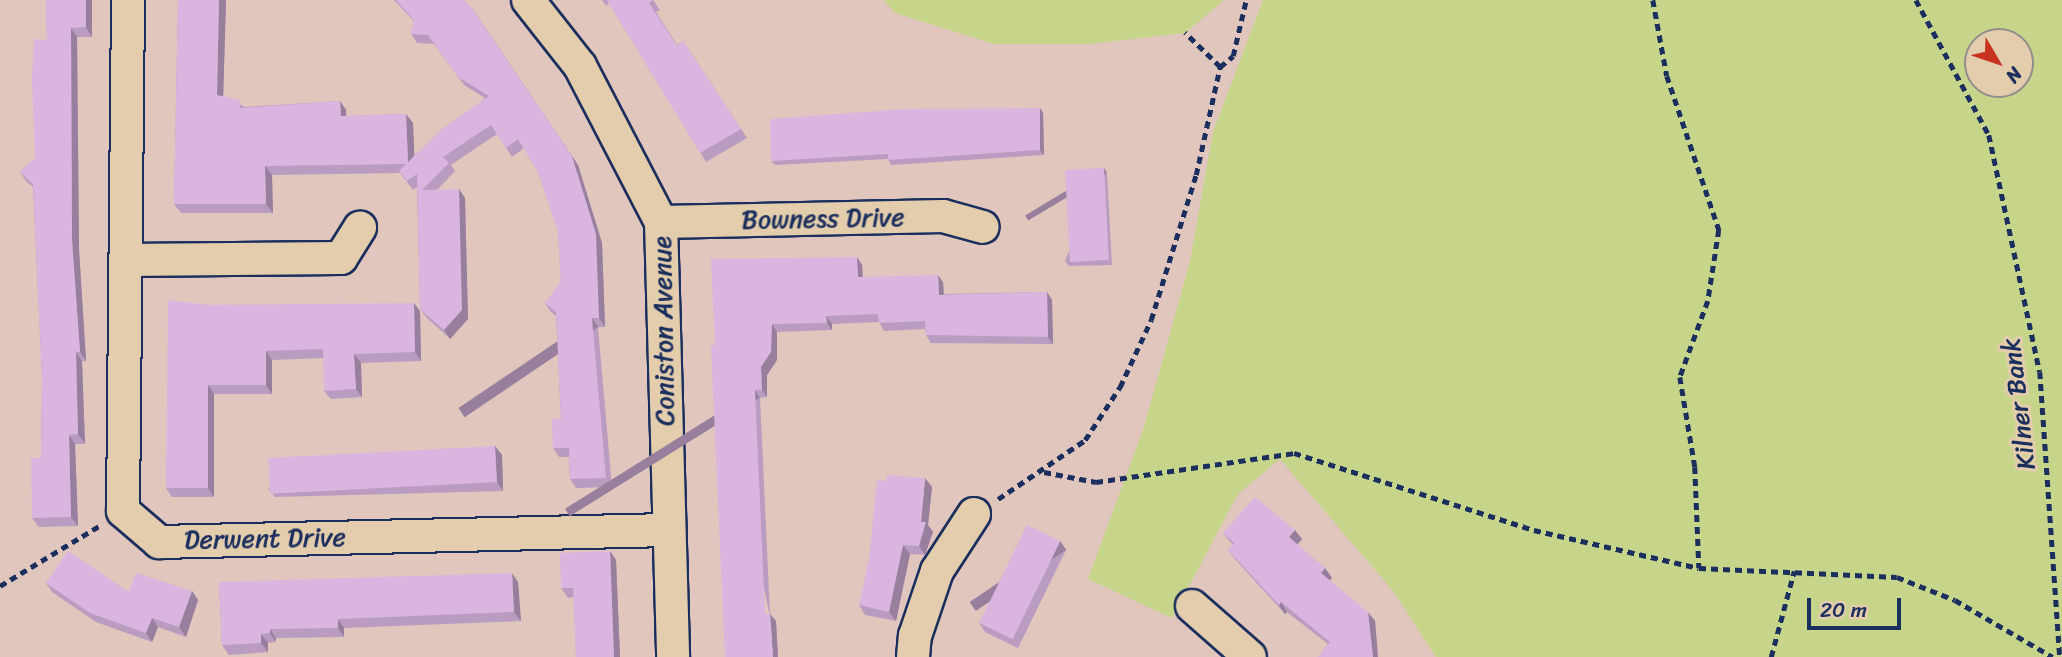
<!DOCTYPE html>
<html>
<head>
<meta charset="utf-8">
<style>
  body { margin:0 }
  #map { position:relative; width:2062px; height:657px; overflow:hidden; background:#e0c6bc; font-family:Sriracha,sans-serif }
  div>[style] { position:absolute }
  .green>* { inset:0; background:#c6d589 }
  .path>* { height:4.5px; margin-top:-2.25px; transform-origin:0; background:repeating-linear-gradient(90deg,#1b2f5e 0 7px,transparent 0 12px) }
  .roads { filter:drop-shadow(2px 0 #1b2f5e) drop-shadow(-2px 0 #1b2f5e) drop-shadow(0 2px #1b2f5e) drop-shadow(0 -2px #1b2f5e) }
  .minor>* { height:32px; margin:-16px; padding:0 16px; transform-origin:16px; border-radius:16px; background:#e3cdac }
  .wall>* { inset:0; background:#bb9cc1 }
  .shaded-wall>* { inset:0; background:#987f9d; transform-origin:0 0 }
  .building>* { inset:0; background:#d9b5e0; transform-origin:0 0 }
  span { translate:-50% -50%; white-space:nowrap; text-align:center; line-height:1.15; -webkit-text-stroke:6px #e3cdac; paint-order:stroke }
  .street-label { font-size:26px; color:#1b2f5e }
  .north { position:absolute; left:1964px; top:28px; width:70px; height:70px; box-sizing:border-box; background:#e3cdac; border:2px solid #938e8d; border-radius:50%; rotate:129deg; font-size:19px; font-weight:700; line-height:28px; text-align:center; color:#1b2f5e }
  .north::after { content:''; display:block; margin:auto; width:24px; height:32px; background:#c8321e; clip-path:polygon(50% 0,100% 100%,50% 72%,0 100%) }
  .scale { position:absolute; left:1807px; top:598px; width:94px; height:32px; box-sizing:border-box; border:4px solid #1b2f5e; border-top:0; padding-left:9px; font-size:21px; line-height:24px; white-space:nowrap; color:#1b2f5e; -webkit-text-stroke:5px #e3cdac; paint-order:stroke }
</style>
</head>
<body>
<div id="map">
  <div class="green">
    <div style="clip-path:polygon(884px 0,1224px 0,1185px 33px,1088px 44px,994px 44px,895px 13px)"></div>
    <div style="clip-path:polygon(evenodd,1263px 0,2062px 0,2062px 657px,1436px 657px,1394px 592px,1280px 459px,1238px 494px,1172px 618px,1088px 579px,1144px 427px,1190px 261px,1213px 132px,1263px 0,1978px 42px,2020px 42px,2020px 84px,1978px 84px,1978px 42px)"></div>
  </div>
  <div class="path">
    <div style="left:1653px;top:0;width:77px;rotate:79.6deg"></div>
    <div style="left:1667px;top:76px;width:163px;rotate:71.3deg"></div>
    <div style="left:1719px;top:230px;width:72px;rotate:98.8deg"></div>
    <div style="left:1708px;top:301px;width:81px;rotate:110.2deg"></div>
    <div style="left:1680px;top:377px;width:91px;rotate:80.5deg"></div>
    <div style="left:1695px;top:467px;width:101px;rotate:87.7deg"></div>
    <div style="left:1916px;top:0;width:153px;rotate:61.6deg"></div>
    <div style="left:1989px;top:135px;width:242px;rotate:77.9deg"></div>
    <div style="left:2040px;top:372px;width:286px;rotate:86deg"></div>
    <div style="left:1220px;top:67px;width:17px;rotate:-40deg"></div>
    <div style="left:1233px;top:56px;width:57px;rotate:-76.9deg"></div>
    <div style="left:1044px;top:472px;width:53px;rotate:10.9deg"></div>
    <div style="left:1096px;top:482px;width:200px;rotate:-8.3deg"></div>
    <div style="left:1294px;top:453px;width:252px;rotate:17.8deg"></div>
    <div style="left:1534px;top:530px;width:169px;rotate:13deg"></div>
    <div style="left:1699px;top:568px;width:198px;rotate:2.6deg"></div>
    <div style="left:1897px;top:577px;width:62px;rotate:21.6deg"></div>
    <div style="left:1955px;top:600px;width:113px;rotate:30.2deg"></div>
    <div style="left:998px;top:499px;width:105px;rotate:-34.1deg"></div>
    <div style="left:1085px;top:440px;width:64px;rotate:-56.6deg"></div>
    <div style="left:1120px;top:387px;width:74px;rotate:-65.2deg"></div>
    <div style="left:1151px;top:320px;width:152px;rotate:-72.8deg"></div>
    <div style="left:1196px;top:175px;width:111px;rotate:-77.5deg"></div>
    <div style="left:1220px;top:67px;width:49px;rotate:-135.8deg"></div>
    <div style="left:0;top:586px;width:116px;rotate:-31.2deg"></div>
    <div style="left:1771px;top:657px;width:89px;rotate:-75deg"></div>
  </div>
  <div class="roads">
    <div class="minor">
      <div style="left:128px;top:0;width:511px;rotate:90.56deg"></div>
      <div style="left:123px;top:511px;width:48px;rotate:40.7deg"></div>
      <div style="left:159px;top:542px;width:509px;rotate:-1.35deg"></div>
      <div style="left:528px;top:0;width:84px;rotate:51.8deg"></div>
      <div style="left:580px;top:66px;width:176px;rotate:62.6deg"></div>
      <div style="left:661px;top:222px;width:435px;rotate:88.4deg"></div>
      <div style="left:661px;top:222px;width:282px;rotate:-1.2deg"></div>
      <div style="left:943px;top:216px;width:41px;rotate:15.4deg"></div>
      <div style="left:125px;top:260px;width:216px;rotate:-0.5deg"></div>
      <div style="left:341px;top:258px;width:36px;rotate:-58deg"></div>
      <div style="left:1192px;top:606px;width:77px;rotate:41.3deg"></div>
      <div style="left:913px;top:657px;width:21px;rotate:-85deg"></div>
      <div style="left:915px;top:636px;width:69px;rotate:-71.3deg"></div>
      <div style="left:937px;top:571px;width:68px;rotate:-57deg"></div>
    </div>
  </div>
  <div class="wall">
    <div style="clip-path:polygon(46px 0,92px 0,92px 37px,77px 37px,79px 249px,86px 361px,82px 361px,85px 444px,75px 444px,78px 526px,39px 527px,32px 518px,41px 458px,42px 377px,33px 187px,26px 181px,20px 172px,35px 158px,47px 40px)"></div>
    <div style="clip-path:polygon(178px 0,226px 0,223px 96px,245px 107px,340px 101px,346px 110px,346px 116px,406px 114px,413px 123px,414px 157px,485px 98px,464px 85px,434px 44px,417px 43px,411px 34px,414px 21px,394px 0,464px 0,477px 16px,578px 165px,602px 243px,605px 327px,598px 327px,612px 487px,576px 488px,570px 479px,569px 457px,559px 457px,553px 448px,561px 419px,556px 316px,551px 312px,545px 303px,561px 282px,558px 230px,538px 172px,524px 148px,512px 157px,497px 134px,451px 165px,455px 171px,437px 190px,465px 198px,468px 319px,450px 339px,427px 318px,420px 309px,417px 187px,413px 190px,400px 173px,272px 175px,273px 213px,181px 213px,174px 204px)"></div>
    <div style="clip-path:polygon(602px 0,653px 0,660px 10px,656px 12px,677px 45px,683px 41px,747px 138px,706px 162px,609px 3px,606px 6px)"></div>
    <div style="clip-path:polygon(1040px 108px,1043px 113px,1044px 155px,891px 165px,888px 159px,775px 165px,771px 161px)"></div>
    <div style="clip-path:polygon(1104px 168px,1107px 173px,1112px 265px,1069px 266px,1065px 261px)"></div>
    <div style="clip-path:polygon(857px 257px,862px 265px,863px 277px,943px 282px,944px 294px,1047px 292px,1052px 300px,1053px 344px,931px 343px,926px 335px,925px 329px,884px 331px,879px 322px,832px 324px,832px 330px,777px 332px,777px 360px,767px 375px,767px 397px,760px 398px,770px 614px,776px 621px,778px 657px,715px 345px)"></div>
    <div style="clip-path:polygon(209px 305px,420px 311px,421px 361px,361px 363px,362px 397px,331px 399px,324px 391px,324px 358px,272px 360px,272px 394px,214px 394px,214px 497px,172px 497px,166px 488px)"></div>
    <div style="clip-path:polygon(495px 446px,502px 455px,503px 491px,275px 497px,268px 488px)"></div>
    <div style="clip-path:polygon(932px 487px,928px 525px,933px 532px,925px 555px,910px 554px,896px 621px,865px 615px,859px 605px)"></div>
    <div style="clip-path:polygon(1223px 533px,1302px 539px,1297px 545px,1325px 568px,1332px 578px,1329px 580px,1375px 621px,1378px 657px,1318px 657px,1328px 644px,1287px 612px,1285px 614px,1235px 559px,1228px 550px,1233px 545px)"></div>
    <div style="clip-path:polygon(1060px 541px,1066px 550px,1018px 648px,985px 632px,979px 623px)"></div>
    <div style="clip-path:polygon(610px 551px,616px 560px,620px 657px,576px 657px,574px 597px,568px 598px,561px 588px)"></div>
    <div style="clip-path:polygon(219px 582px,518px 582px,521px 621px,344px 628px,344px 637px,276px 638px,276px 642px,268px 643px,268px 652px,229px 655px,222px 645px)"></div>
    <div style="clip-path:polygon(46px 583px,129px 592px,192px 591px,198px 600px,186px 637px,158px 627px,152px 642px,96px 622px,52px 592px)"></div>
  </div>
  <div class="shaded-wall">
    <div style="clip-path:polygon(86px 0,92px 0,92px 37px,86px 27px)"></div>
    <div style="clip-path:polygon(219px 0,226px 0,223px 104px,217px 95px)"></div>
    <div style="clip-path:polygon(471px 7px,578px 165px,602px 243px,605px 327px,599px 318px)"></div>
    <div style="clip-path:polygon(71px 28px,77px 37px,79px 249px,86px 361px,80px 352px,72px 240px)"></div>
    <div style="clip-path:polygon(340px 101px,346px 110px,347px 125px,341px 116px)"></div>
    <div style="clip-path:polygon(1040px 108px,1043px 113px,1044px 155px,1040px 150px)"></div>
    <div style="clip-path:polygon(406px 114px,413px 123px,415px 171px,408px 162px)"></div>
    <div style="clip-path:polygon(265px 166px,272px 175px,273px 213px,266px 204px)"></div>
    <div style="left:1104px;top:168px;width:6px;height:92px;rotate:59deg"></div>
    <div style="clip-path:polygon(459px 189px,465px 198px,468px 319px,450px 339px,444px 330px)"></div>
    <div style="clip-path:polygon(857px 257px,862px 265px,863px 285px,858px 277px)"></div>
    <div style="clip-path:polygon(938px 275px,943px 282px,944px 302px,939px 295px)"></div>
    <div style="clip-path:polygon(1047px 292px,1052px 300px,1053px 344px,1048px 337px)"></div>
    <div style="clip-path:polygon(414px 303px,420px 311px,421px 361px,415px 352px)"></div>
    <div style="clip-path:polygon(826px 316px,832px 324px,832px 330px,827px 323px)"></div>
    <div style="left:592px;top:318px;width:11px;height:161px;rotate:56deg"></div>
    <div style="clip-path:polygon(772px 324px,777px 332px,777px 360px,767px 375px,767px 397px,762px 390px,761px 367px)"></div>
    <div style="clip-path:polygon(266px 351px,272px 360px,272px 394px,266px 385px)"></div>
    <div style="clip-path:polygon(76px 352px,82px 361px,85px 444px,78px 434px)"></div>
    <div style="clip-path:polygon(354px 354px,361px 363px,362px 397px,356px 389px)"></div>
    <div style="clip-path:polygon(208px 385px,214px 394px,214px 497px,208px 488px)"></div>
    <div style="left:755px;top:390px;width:9px;height:224px;rotate:58deg"></div>
    <div style="clip-path:polygon(69px 435px,75px 444px,78px 526px,71px 517px)"></div>
    <div style="clip-path:polygon(495px 446px,502px 455px,503px 491px,497px 482px)"></div>
    <div style="clip-path:polygon(925px 478px,932px 487px,928px 525px,933px 532px,925px 555px,919px 546px)"></div>
    <div style="clip-path:polygon(1295px 530px,1302px 539px,1295px 547px,1289px 537px)"></div>
    <div style="left:1060px;top:541px;width:11px;height:109px;rotate:56deg"></div>
    <div style="clip-path:polygon(903px 545px,910px 554px,896px 621px,889px 612px)"></div>
    <div style="clip-path:polygon(610px 551px,616px 560px,620px 657px,614px 657px)"></div>
    <div style="clip-path:polygon(1325px 568px,1332px 578px,1327px 583px,1321px 573px)"></div>
    <div style="clip-path:polygon(512px 573px,518px 582px,521px 621px,514px 612px)"></div>
    <div style="clip-path:polygon(192px 591px,198px 600px,186px 637px,179px 627px)"></div>
    <div style="clip-path:polygon(1281px 602px,1287px 612px,1285px 614px,1279px 605px)"></div>
    <div style="clip-path:polygon(1368px 612px,1375px 621px,1378px 657px,1373px 657px)"></div>
    <div style="clip-path:polygon(770px 614px,776px 621px,778px 657px,773px 657px)"></div>
    <div style="clip-path:polygon(152px 618px,158px 627px,152px 642px,146px 633px)"></div>
    <div style="clip-path:polygon(338px 619px,344px 628px,344px 637px,338px 628px)"></div>
    <div style="clip-path:polygon(270px 629px,276px 638px,276px 642px,270px 633px)"></div>
    <div style="clip-path:polygon(261px 634px,268px 643px,268px 652px,261px 643px)"></div>
  </div>
  <div class="building">
    <div style="clip-path:polygon(46px 0,86px 0,86px 27px,71px 28px,72px 240px,80px 352px,76px 352px,78px 434px,69px 435px,71px 517px,32px 518px,31px 458px,41px 458px,42px 377px,33px 184px,20px 172px,35px 158px,32px 79px,34px 39px,47px 40px)"></div>
    <div style="clip-path:polygon(178px 0,219px 0,217px 95px,240px 100px,240px 108px,340px 101px,341px 116px,406px 114px,408px 162px,443px 128px,489px 96px,458px 77px,428px 35px,411px 34px,414px 20px,396px 0,464px 0,471px 7px,572px 156px,596px 234px,599px 318px,592px 318px,606px 478px,570px 479px,569px 448px,553px 448px,552px 419px,561px 419px,556px 312px,545px 303px,561px 282px,558px 230px,538px 172px,518px 139px,506px 148px,491px 125px,443px 157px,449px 163px,422px 190px,459px 189px,462px 310px,444px 330px,420px 309px,417px 174px,407px 181px,399px 171px,406px 164px,265px 166px,266px 204px,174px 204px)"></div>
    <div style="clip-path:polygon(607px 0,653px 0,649px 3px,677px 46px,683px 41px,741px 129px,700px 153px)"></div>
    <div style="clip-path:polygon(1040px 108px,1040px 150px,888px 160px,888px 154px,771px 161px,770px 119px,905px 109px)"></div>
    <div style="left:1104px;top:168px;width:92px;height:39px;rotate:87deg"></div>
    <div style="clip-path:polygon(857px 257px,858px 277px,938px 275px,939px 295px,1047px 292px,1048px 337px,926px 335px,925px 321px,879px 323px,878px 314px,826px 316px,827px 323px,772px 324px,771px 352px,761px 367px,762px 390px,755px 390px,765px 614px,770px 614px,773px 657px,725px 657px,711px 345px,715px 345px,711px 259px)"></div>
    <div style="clip-path:polygon(168px 300px,209px 305px,414px 303px,415px 352px,354px 354px,356px 389px,324px 391px,323px 349px,266px 351px,266px 385px,208px 385px,208px 488px,166px 488px)"></div>
    <div style="left:495px;top:446px;width:36px;height:227px;rotate:87deg"></div>
    <div style="clip-path:polygon(887px 475px,925px 478px,921px 522px,926px 522px,919px 546px,903px 545px,889px 612px,859px 605px,869px 559px,877px 480px,886px 481px)"></div>
    <div style="clip-path:polygon(1255px 497px,1295px 530px,1289px 537px,1325px 568px,1321px 573px,1368px 612px,1373px 657px,1318px 657px,1330px 642px,1281px 602px,1279px 605px,1228px 550px,1234px 543px,1223px 533px)"></div>
    <div style="left:1027px;top:525px;width:37px;height:109px;rotate:26deg"></div>
    <div style="clip-path:polygon(68px 551px,129px 592px,136px 573px,192px 591px,179px 627px,152px 618px,146px 633px,90px 613px,46px 583px)"></div>
    <div style="clip-path:polygon(610px 551px,614px 657px,576px 657px,573px 588px,561px 588px,560px 553px)"></div>
    <div style="clip-path:polygon(512px 573px,514px 612px,338px 619px,338px 628px,270px 629px,270px 633px,261px 634px,261px 643px,222px 645px,219px 582px)"></div>
  </div>
  <div class="street-label">
    <span style="left:823px;top:219px;rotate:-1deg">Bowness Drive</span>
    <span style="left:664px;top:331px;rotate:-91deg">Coniston Avenue</span>
    <span style="left:2019px;top:404px;rotate:-97deg">Kilner Bank</span>
    <span style="left:265px;top:539px;rotate:-1deg">Derwent Drive</span>
  </div>
  <div class="north">N</div>
  <div class="scale">20 m</div>
</div>
</body>
</html>
